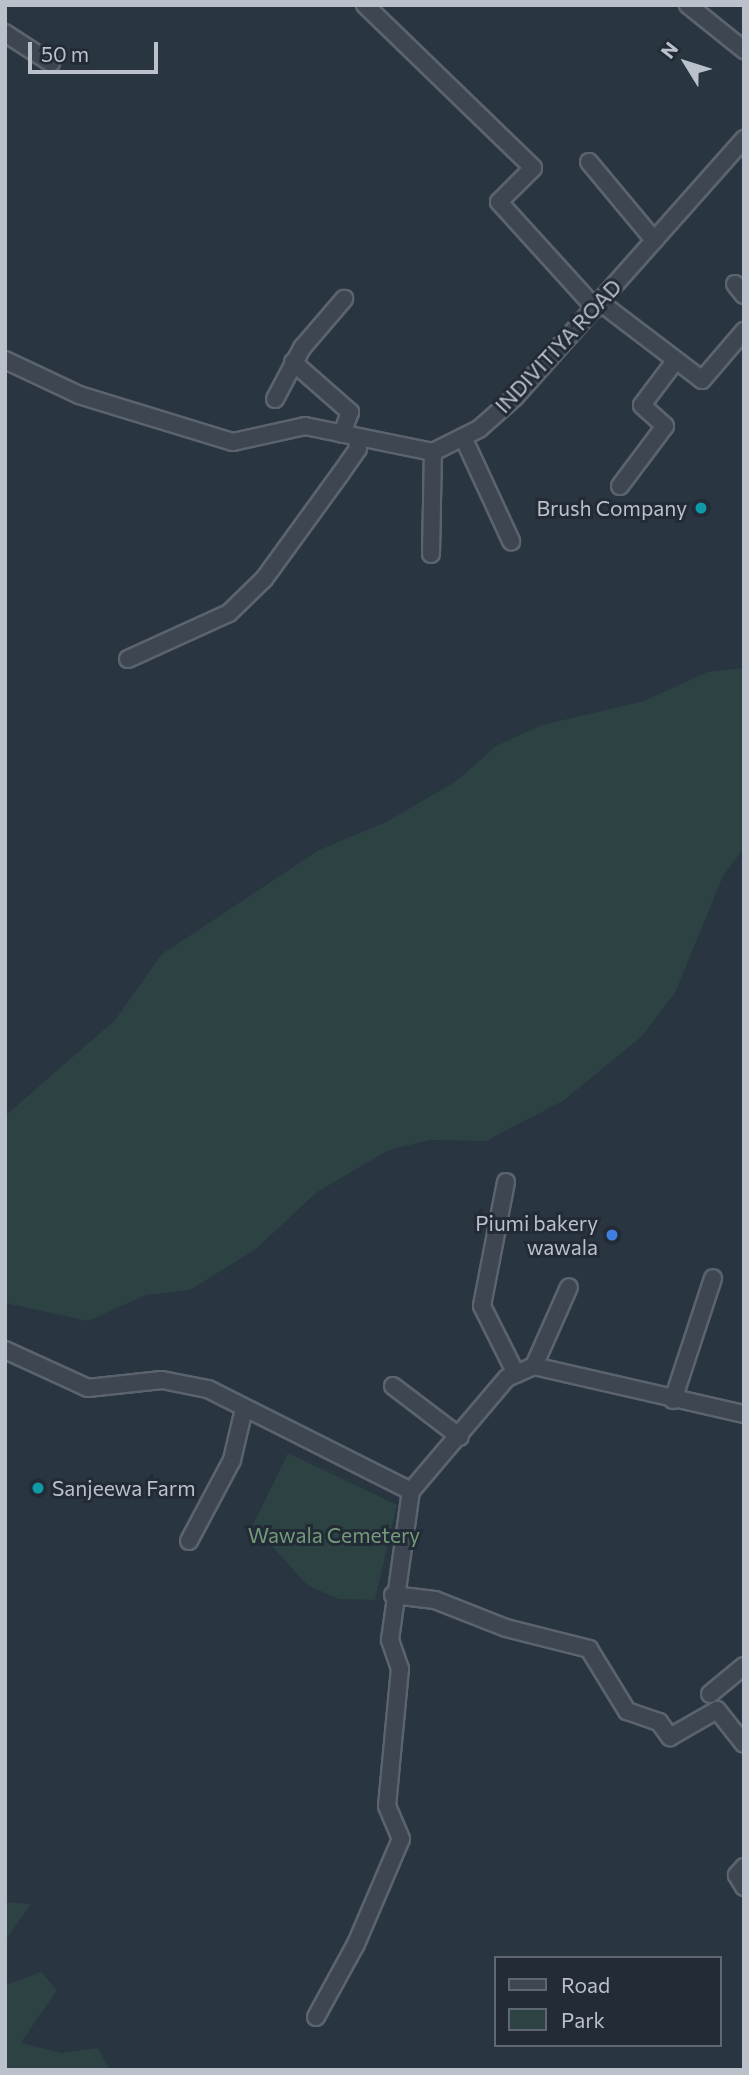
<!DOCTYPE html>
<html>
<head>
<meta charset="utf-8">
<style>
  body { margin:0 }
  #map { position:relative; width:749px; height:2075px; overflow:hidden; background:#293541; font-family:Commissioner,sans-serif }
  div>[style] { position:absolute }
  .green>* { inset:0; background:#2c4243 }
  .roads { filter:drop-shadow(2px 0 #5b646e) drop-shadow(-2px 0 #5b646e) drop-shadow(0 2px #5b646e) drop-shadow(0 -2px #5b646e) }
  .street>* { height:16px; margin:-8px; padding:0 8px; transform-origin:8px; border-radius:8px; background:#3d4651 }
  .dots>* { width:19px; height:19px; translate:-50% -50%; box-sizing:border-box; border:4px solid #222b36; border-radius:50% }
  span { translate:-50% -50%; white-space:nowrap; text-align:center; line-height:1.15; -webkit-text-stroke:6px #222b36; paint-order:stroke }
  .street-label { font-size:21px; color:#bac1cb }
  .poi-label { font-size:21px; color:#bac1cb }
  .right { translate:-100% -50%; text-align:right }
  .left { translate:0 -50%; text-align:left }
  .park-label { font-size:21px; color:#739a7a }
  .frame { position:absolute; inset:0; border:7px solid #bac1cb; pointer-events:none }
  .legend { position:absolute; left:494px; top:1956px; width:228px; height:91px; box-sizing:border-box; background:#222b36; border:2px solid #5f6772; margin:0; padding:9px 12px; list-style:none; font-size:21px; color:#bac1cb }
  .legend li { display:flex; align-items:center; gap:14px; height:35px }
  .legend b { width:35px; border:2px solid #5f6772 }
  .north { position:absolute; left:651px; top:28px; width:70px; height:70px; -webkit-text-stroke:5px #222b36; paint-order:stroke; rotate:308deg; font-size:19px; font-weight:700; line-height:28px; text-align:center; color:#bac1cb }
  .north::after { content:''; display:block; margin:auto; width:24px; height:32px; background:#bac1cb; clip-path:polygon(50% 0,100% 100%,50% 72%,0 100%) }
  .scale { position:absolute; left:28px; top:42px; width:130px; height:32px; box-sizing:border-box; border:4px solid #bac1cb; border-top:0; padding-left:9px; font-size:21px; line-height:24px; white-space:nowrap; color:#bac1cb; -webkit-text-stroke:5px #222b36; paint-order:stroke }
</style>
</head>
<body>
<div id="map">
  <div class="green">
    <div style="clip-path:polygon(744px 668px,744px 848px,723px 876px,675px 993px,641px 1037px,563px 1101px,486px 1141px,430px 1140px,389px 1150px,317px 1192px,256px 1249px,190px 1290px,146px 1295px,88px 1321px,5px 1303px,5px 1116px,115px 1020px,162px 954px,319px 850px,386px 822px,455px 782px,496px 746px,542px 725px,644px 701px,707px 672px)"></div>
    <div style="clip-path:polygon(288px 1453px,397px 1505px,375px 1600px,339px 1599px,307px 1585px,253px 1525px)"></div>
    <div style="clip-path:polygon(5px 1902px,31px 1904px,5px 1941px)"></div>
    <div style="clip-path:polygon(41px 1972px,57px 1990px,21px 2043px,62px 2053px,98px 2048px,110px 2070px,5px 2070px,5px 1985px)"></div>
  </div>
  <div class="roads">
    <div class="street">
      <div style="left:365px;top:5px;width:234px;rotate:44.1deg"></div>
      <div style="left:533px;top:168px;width:48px;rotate:135deg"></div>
      <div style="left:499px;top:202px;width:144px;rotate:47.8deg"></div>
      <div style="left:688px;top:5px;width:72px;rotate:38.8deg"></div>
      <div style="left:5px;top:33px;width:55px;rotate:33.1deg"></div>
      <div style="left:589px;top:162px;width:102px;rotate:50.2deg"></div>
      <div style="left:735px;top:284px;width:14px;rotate:51deg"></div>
      <div style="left:601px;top:303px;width:127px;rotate:37.3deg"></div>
      <div style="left:702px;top:380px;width:65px;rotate:-49.4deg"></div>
      <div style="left:5px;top:360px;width:82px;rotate:25.3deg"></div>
      <div style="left:79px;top:395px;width:161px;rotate:17deg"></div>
      <div style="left:233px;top:442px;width:74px;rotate:-12.5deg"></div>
      <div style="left:305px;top:426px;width:131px;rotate:11.5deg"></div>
      <div style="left:433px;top:452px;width:51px;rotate:-26.6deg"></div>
      <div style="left:479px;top:429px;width:48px;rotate:-41.6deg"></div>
      <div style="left:515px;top:397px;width:345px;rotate:-48.4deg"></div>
      <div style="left:293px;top:362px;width:76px;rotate:41.3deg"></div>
      <div style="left:350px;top:412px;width:23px;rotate:110deg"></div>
      <div style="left:275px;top:399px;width:58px;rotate:-62.1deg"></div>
      <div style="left:302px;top:348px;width:65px;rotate:-49.4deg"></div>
      <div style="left:463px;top:437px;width:115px;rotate:65.2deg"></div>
      <div style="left:620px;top:486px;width:75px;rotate:-53.1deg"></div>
      <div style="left:665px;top:426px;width:31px;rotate:-138deg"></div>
      <div style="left:642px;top:405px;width:56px;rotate:-52.9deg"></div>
      <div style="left:431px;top:554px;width:102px;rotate:-88.9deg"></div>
      <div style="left:128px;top:659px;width:111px;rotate:-24.5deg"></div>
      <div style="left:229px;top:613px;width:49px;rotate:-44.2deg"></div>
      <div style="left:264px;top:579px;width:131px;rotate:-54deg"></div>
      <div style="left:341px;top:473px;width:29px;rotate:-55deg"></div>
      <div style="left:358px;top:449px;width:12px;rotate:-95deg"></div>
      <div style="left:506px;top:1182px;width:126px;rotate:101deg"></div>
      <div style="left:482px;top:1306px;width:76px;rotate:63.4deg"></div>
      <div style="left:5px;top:1350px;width:91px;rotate:24.6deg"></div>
      <div style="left:88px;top:1388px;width:74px;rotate:-6.2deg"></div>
      <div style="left:162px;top:1380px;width:47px;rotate:11.1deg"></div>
      <div style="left:208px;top:1389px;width:227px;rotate:26.7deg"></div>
      <div style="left:534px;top:1366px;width:86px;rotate:-66.1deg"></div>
      <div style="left:393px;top:1386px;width:84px;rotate:37.3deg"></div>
      <div style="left:673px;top:1400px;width:128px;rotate:-71.8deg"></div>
      <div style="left:411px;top:1491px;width:148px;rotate:-49.7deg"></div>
      <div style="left:507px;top:1378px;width:30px;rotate:-24deg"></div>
      <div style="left:534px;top:1366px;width:215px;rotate:12.9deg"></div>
      <div style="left:189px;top:1541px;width:92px;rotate:-62deg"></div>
      <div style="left:232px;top:1460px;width:52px;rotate:-76.8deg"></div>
      <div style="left:393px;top:1595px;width:42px;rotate:6.8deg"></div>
      <div style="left:435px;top:1600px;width:76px;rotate:21.5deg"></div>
      <div style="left:506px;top:1628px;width:86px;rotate:14.2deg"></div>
      <div style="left:589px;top:1649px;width:73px;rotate:58.5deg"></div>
      <div style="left:627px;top:1711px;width:34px;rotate:19deg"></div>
      <div style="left:659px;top:1722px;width:19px;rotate:54deg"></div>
      <div style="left:670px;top:1737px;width:54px;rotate:-29.9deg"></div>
      <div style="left:717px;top:1710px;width:43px;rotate:51.5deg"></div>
      <div style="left:710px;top:1694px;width:44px;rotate:-39.5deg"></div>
      <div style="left:744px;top:1867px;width:11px;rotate:131deg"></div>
      <div style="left:737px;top:1875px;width:14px;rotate:60deg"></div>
      <div style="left:316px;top:2017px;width:83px;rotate:-61.3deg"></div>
      <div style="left:356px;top:1944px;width:114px;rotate:-66.8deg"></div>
      <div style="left:401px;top:1839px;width:36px;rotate:-113deg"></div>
      <div style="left:387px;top:1806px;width:138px;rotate:-84.6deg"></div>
      <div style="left:400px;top:1669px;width:31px;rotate:-109deg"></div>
      <div style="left:390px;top:1640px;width:150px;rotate:-82deg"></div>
    </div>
  </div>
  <div class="dots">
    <div style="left:701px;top:508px;background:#0f9aa8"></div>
    <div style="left:612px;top:1235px;background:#3f7fe0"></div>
    <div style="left:38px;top:1488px;background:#0f9aa8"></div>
  </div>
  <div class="street-label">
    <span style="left:558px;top:346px;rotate:-47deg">INDIVITIYA ROAD</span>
  </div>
  <div class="poi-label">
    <span class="right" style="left:687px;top:508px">Brush Company</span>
    <span class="right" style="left:598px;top:1235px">Piumi bakery<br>wawala</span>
    <span class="left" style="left:52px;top:1488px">Sanjeewa Farm</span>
  </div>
  <div class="park-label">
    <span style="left:334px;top:1535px">Wawala Cemetery</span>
  </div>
  <div class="frame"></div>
  <ul class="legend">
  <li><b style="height:9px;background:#3d4651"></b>Road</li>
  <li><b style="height:19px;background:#2c4243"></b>Park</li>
  </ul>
  <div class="north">N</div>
  <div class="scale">50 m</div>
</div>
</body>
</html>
